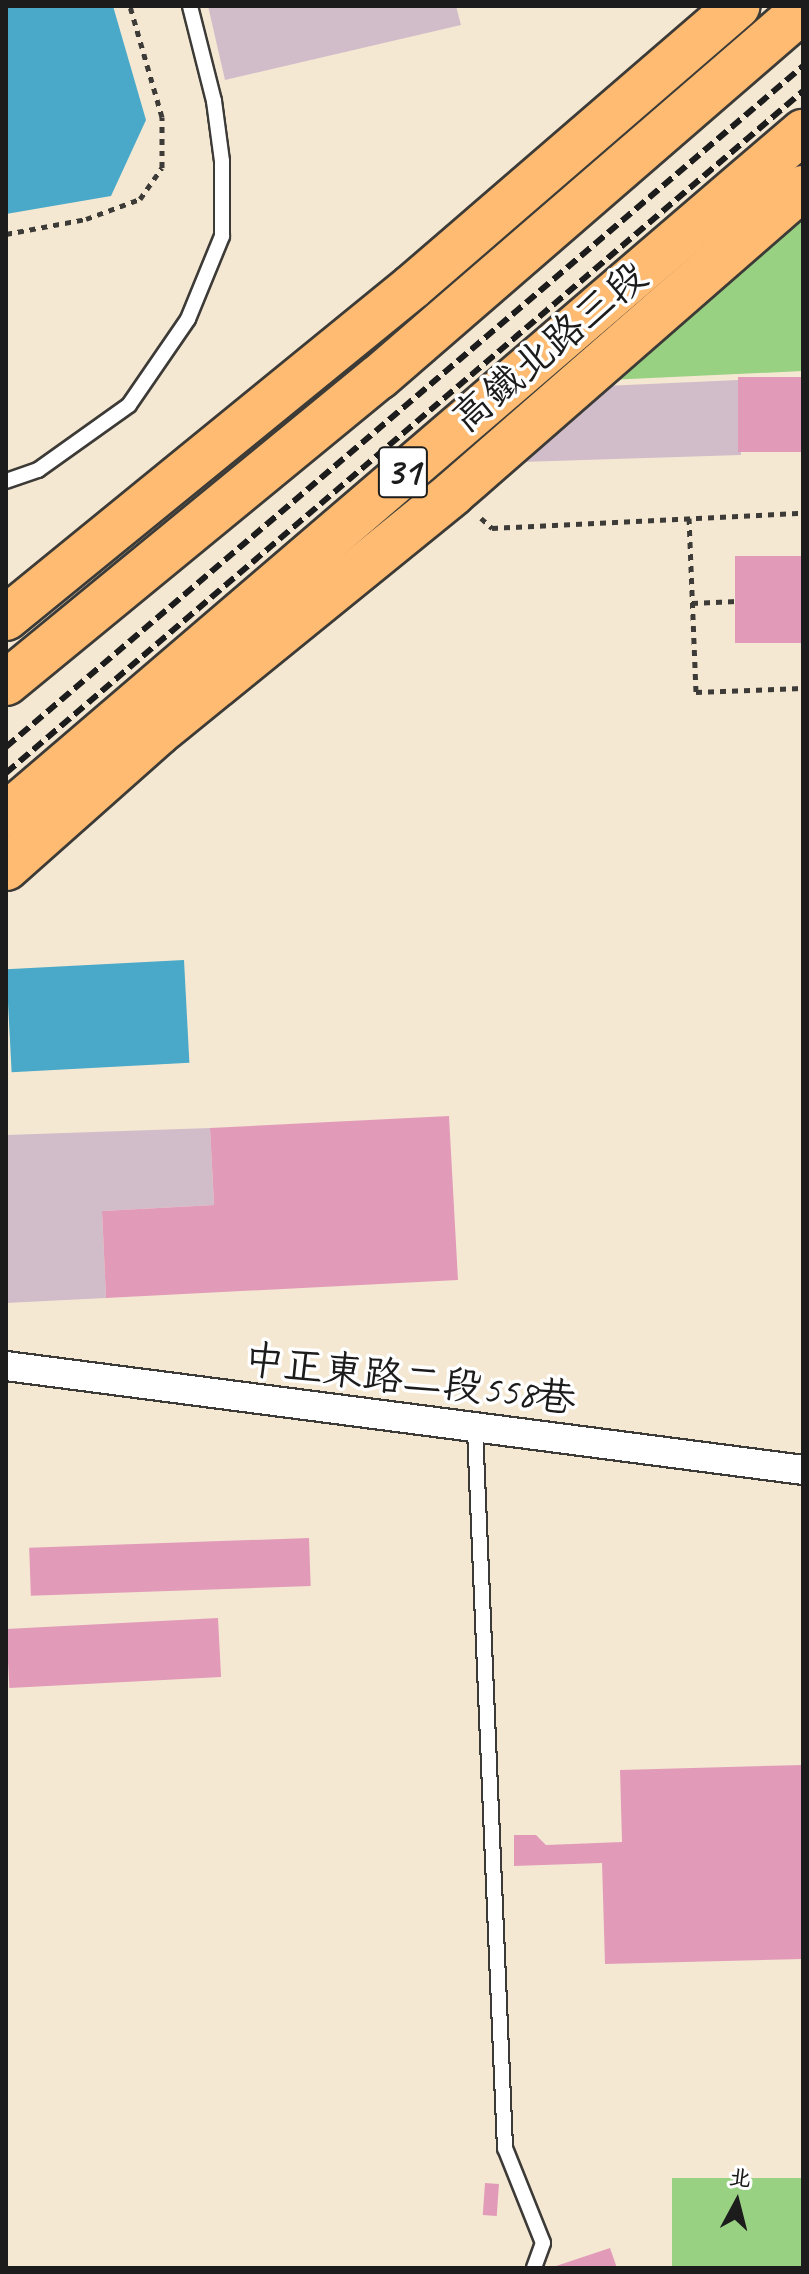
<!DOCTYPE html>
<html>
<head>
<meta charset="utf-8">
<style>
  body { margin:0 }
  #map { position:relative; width:809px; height:2274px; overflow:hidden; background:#f5e8d2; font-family:Caveat,"LXGW WenKai TC",sans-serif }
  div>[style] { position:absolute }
  .industrial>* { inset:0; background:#d1bdca }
  .green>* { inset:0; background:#99d183; transform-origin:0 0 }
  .water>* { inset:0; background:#4aa9c9; transform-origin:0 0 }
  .building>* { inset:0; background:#e19bb9; transform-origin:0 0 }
  .path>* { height:5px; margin-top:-2.5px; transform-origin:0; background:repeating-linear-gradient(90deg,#3d3b37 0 6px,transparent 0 12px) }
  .roads { filter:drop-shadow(2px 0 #3d3b37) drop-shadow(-2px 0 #3d3b37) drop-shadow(0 2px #3d3b37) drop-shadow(0 -2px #3d3b37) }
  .service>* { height:14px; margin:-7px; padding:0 7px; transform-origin:7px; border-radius:7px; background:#fff }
  .minor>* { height:28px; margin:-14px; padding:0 14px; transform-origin:14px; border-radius:14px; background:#fff }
  .primary>* { height:44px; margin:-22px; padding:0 22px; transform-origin:22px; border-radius:22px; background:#febb71 }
  .rail>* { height:6px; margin-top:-3px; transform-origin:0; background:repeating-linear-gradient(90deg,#1c1c1c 0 12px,transparent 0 18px) }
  span { translate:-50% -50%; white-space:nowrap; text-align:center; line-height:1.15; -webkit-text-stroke:7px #fff; paint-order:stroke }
  .shield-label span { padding:2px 6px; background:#fff; border:2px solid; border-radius:6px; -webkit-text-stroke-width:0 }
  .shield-label { font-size:38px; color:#1c1c1c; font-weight:700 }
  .street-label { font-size:40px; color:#1c1c1c }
  .frame { position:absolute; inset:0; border:8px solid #1c1c1c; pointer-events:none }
  .north { position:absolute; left:697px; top:2162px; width:80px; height:80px; -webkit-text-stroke:6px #fff; paint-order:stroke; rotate:7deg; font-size:22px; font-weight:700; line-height:32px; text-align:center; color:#1c1c1c }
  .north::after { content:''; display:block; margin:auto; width:28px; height:36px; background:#1c1c1c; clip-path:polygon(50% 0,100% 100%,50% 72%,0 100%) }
</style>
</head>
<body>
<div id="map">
  <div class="industrial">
    <div style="clip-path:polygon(208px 6px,456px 6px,461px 25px,225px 80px)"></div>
    <div style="clip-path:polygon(738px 380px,741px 455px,521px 462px,604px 386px)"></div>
    <div style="clip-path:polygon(210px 1128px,214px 1205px,102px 1211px,106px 1298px,6px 1303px,6px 1135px)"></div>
  </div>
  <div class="green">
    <div style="clip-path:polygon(803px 213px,803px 371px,608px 380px)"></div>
    <div style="left:672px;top:2178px;width:131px;height:90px"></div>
  </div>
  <div class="water">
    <div style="clip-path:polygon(6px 6px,113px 6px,146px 120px,111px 196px,6px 214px)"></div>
    <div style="left:184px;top:960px;width:103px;height:178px;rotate:87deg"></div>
  </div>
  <div class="building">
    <div style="left:803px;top:377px;width:75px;height:65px;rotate:90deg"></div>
    <div style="left:803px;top:556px;width:87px;height:68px;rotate:90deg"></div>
    <div style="clip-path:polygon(449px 1116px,458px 1280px,106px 1298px,102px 1211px,214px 1205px,210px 1128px)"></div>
    <div style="left:309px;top:1538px;width:48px;height:280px;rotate:88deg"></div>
    <div style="left:218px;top:1618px;width:59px;height:212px;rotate:87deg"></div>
    <div style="clip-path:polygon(803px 1765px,803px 1959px,605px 1964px,602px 1863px,514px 1866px,514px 1835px,536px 1835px,546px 1845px,622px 1842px,620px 1770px)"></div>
    <div style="left:485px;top:2183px;width:14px;height:32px;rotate:4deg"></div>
    <div style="clip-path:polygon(610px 2248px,617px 2268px,553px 2268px,553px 2267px)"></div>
  </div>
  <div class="path">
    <div style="left:6px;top:234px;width:81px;rotate:-10.6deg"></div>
    <div style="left:86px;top:219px;width:58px;rotate:-20.3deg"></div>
    <div style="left:140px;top:199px;width:38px;rotate:-55deg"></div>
    <div style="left:162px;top:168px;width:51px;rotate:-90deg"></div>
    <div style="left:162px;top:117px;width:116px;rotate:-106.1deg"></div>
    <div style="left:481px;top:518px;width:15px;rotate:42deg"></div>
    <div style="left:492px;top:528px;width:311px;rotate:-2.8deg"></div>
    <div style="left:689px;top:518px;width:174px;rotate:87.7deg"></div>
    <div style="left:696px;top:692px;width:107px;rotate:-2.1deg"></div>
    <div style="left:692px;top:603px;width:45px;rotate:-2.5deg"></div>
  </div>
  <div class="roads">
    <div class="service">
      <div style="left:6px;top:481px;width:34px;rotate:-19deg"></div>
      <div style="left:38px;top:470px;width:112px;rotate:-35.5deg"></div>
      <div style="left:129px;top:405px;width:104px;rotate:-55.5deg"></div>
      <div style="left:188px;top:319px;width:90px;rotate:-67.7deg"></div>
      <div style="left:222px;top:236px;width:75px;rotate:-90deg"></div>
      <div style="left:222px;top:161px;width:61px;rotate:-97.6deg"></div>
      <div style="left:214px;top:101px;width:98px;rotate:-104.2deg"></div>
      <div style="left:475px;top:1429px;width:720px;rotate:87.61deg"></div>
      <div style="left:505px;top:2148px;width:102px;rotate:68.2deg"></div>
      <div style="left:543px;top:2243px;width:27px;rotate:110deg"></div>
    </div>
    <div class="minor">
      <div style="left:6px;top:1366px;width:804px;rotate:7.43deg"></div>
    </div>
    <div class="primary">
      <div style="left:6px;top:618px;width:524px;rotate:-39.19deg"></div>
      <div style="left:412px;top:287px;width:430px;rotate:-40.8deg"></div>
      <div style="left:6px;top:683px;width:482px;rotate:-39.4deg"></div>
      <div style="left:379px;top:377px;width:561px;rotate:-40.88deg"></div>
      <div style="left:6px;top:815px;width:1050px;rotate:-40.6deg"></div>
      <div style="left:6px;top:868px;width:203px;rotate:-41.6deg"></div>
      <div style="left:158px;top:733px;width:380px;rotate:-39.1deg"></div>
      <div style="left:453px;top:493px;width:464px;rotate:-41.1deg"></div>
    </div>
  </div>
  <div class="rail">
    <div style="left:6px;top:747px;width:1048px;rotate:-40.51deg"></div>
    <div style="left:6px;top:773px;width:1049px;rotate:-40.55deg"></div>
  </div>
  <div class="shield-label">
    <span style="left:403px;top:472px">31</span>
  </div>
  <div class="street-label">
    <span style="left:549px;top:347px;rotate:-40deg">高鐵北路三段</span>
    <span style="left:410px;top:1379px;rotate:7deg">中正東路二段558巷</span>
  </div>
  <div class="frame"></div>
  <div class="north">北</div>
</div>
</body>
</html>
